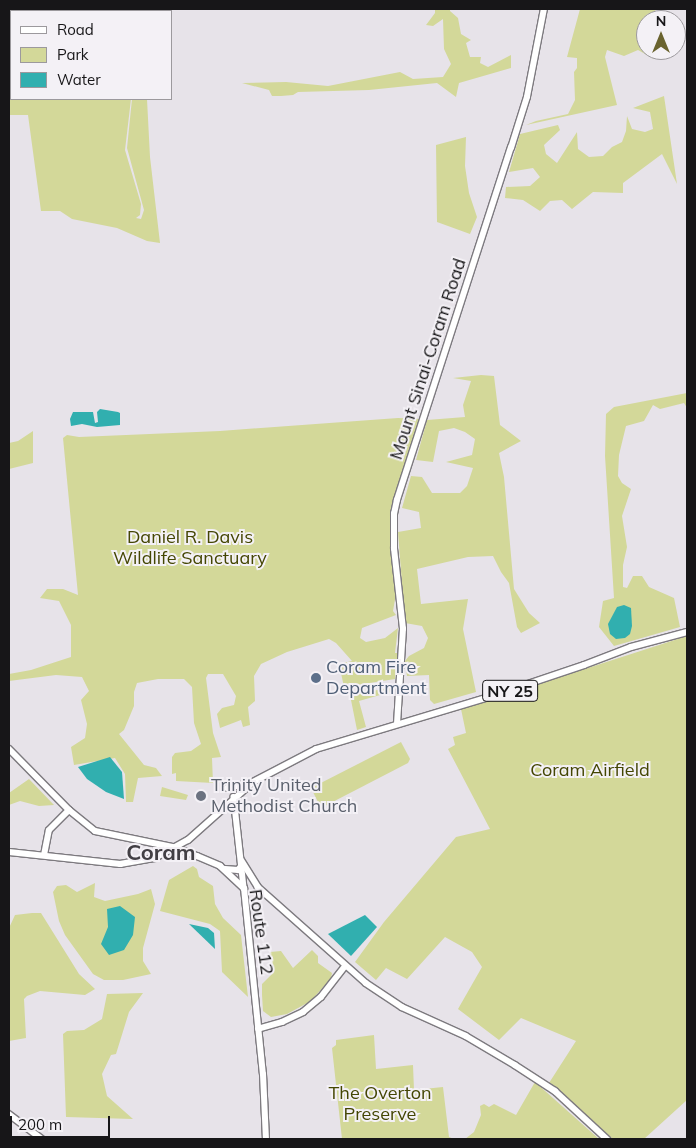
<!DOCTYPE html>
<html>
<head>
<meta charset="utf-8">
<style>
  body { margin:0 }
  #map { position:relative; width:696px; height:1148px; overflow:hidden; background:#e7e3e9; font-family:Mulish,sans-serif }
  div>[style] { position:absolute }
  .green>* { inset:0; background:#d3d899; transform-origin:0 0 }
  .water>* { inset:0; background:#31afaf }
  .roads { filter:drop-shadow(1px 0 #7d7a7f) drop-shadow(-1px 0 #7d7a7f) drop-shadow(0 1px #7d7a7f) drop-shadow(0 -1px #7d7a7f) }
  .secondary>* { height:5.5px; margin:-2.75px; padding:0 2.75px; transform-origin:2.75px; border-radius:2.75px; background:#fff }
  .primary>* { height:6px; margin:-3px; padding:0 3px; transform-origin:3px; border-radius:3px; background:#fff }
  .dots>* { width:14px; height:14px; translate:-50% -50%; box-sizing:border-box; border:2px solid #f4f1f6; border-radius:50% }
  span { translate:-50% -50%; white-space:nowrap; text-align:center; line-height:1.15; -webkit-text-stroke:4px #f4f1f6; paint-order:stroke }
  .shield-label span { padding:1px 4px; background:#f4f1f6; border:1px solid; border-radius:4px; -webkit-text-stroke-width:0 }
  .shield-label { font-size:16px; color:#171618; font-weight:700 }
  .street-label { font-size:18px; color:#171618 }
  .park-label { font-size:18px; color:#444603 }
  .service-label { font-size:18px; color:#4e5e75 }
  .left { translate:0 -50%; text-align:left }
  .worship-label { font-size:18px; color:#5b616d }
  .district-label { font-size:22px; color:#423f44; font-weight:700 }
  .frame { position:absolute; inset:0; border:10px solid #171618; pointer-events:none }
  .legend { position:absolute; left:10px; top:10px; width:162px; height:90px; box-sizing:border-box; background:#f4f1f6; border:1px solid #9c999d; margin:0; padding:6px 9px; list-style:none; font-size:15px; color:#171618 }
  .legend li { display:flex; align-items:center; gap:10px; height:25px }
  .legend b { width:25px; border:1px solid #9c999d }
  .north { position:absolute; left:636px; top:10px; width:50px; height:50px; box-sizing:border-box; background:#f4f1f6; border:1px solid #9c999d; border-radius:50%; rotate:0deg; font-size:14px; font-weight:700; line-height:20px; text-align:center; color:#171618 }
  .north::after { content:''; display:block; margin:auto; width:18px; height:22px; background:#6a632f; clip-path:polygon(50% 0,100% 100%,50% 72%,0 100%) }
  .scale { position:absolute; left:10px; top:1116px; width:100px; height:22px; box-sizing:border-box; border:2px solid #171618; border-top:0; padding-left:6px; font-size:15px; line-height:18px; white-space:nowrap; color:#171618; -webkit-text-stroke:4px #f4f1f6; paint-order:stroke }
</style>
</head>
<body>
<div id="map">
  <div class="green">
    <div style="left:65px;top:9px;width:71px;height:2px"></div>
    <div style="clip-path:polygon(435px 9px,450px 9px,450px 11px,458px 18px,461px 34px,471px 40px,466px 43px,470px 57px,481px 57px,480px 63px,488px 67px,511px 55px,511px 68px,459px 83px,456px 97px,437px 83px,369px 90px,298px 92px,293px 95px,281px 96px,272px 96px,269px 90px,242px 83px,286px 82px,328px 86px,400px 72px,413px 79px,443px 77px,451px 64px,444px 49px,443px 19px,433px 26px,426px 25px,435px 13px)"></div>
    <div style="clip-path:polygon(580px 9px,655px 9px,656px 20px,646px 20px,646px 50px,659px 50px,659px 57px,654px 59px,638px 50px,624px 56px,607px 50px,605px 57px,617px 105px,526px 125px,536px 121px,568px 114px,575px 100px,574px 72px,577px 68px,577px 58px,567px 57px)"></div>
    <div style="clip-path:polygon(9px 35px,11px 36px,11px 99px,131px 99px,125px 150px,141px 204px,140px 215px,136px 218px,141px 219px,144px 210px,127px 148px,132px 99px,147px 99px,150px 157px,160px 243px,147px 241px,117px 228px,72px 219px,60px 211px,41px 211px,28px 115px,9px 115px)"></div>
    <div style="clip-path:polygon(664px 96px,677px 184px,662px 154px,623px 183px,623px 193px,593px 192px,572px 209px,562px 200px,550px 201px,540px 211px,523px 200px,505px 198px,506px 187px,530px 186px,540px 177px,533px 168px,509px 172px,520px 134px,558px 125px,560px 130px,544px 145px,546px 154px,557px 163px,577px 132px,578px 149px,589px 157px,603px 156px,612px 147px,622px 142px,626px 131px,627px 116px,632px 129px,645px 132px,653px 129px,650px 112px,633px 108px)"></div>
    <div style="clip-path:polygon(466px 137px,465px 166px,469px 193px,477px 217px,470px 234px,437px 222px,436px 145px)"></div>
    <div style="clip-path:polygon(481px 375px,494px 376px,500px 425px,521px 441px,499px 453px,504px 477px,514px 589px,529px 613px,540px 623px,521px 633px,517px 627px,509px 583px,501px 572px,493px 556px,468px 557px,417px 569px,421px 604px,468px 599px,463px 629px,476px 692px,434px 704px,430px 700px,429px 675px,407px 676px,405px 661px,409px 656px,424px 648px,428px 638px,422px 626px,405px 623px,398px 532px,421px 528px,419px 512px,402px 508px,411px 476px,422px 477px,432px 493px,460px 493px,467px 486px,473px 468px,446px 462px,472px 455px,475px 439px,465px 432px,454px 428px,439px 431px,433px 462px,416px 460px,427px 420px,465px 417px,463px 405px,471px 381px,453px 378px)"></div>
    <div style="clip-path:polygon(687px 393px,687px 408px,684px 403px,660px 409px,653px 405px,644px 421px,626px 426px,619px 455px,618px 476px,622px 483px,631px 489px,622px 516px,627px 547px,623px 565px,623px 587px,627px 588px,633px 576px,642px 576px,649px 587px,674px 598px,680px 627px,614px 646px,599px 627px,603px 601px,614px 598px,605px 456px,606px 414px,614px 407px)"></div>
    <div style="clip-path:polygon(398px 418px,422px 419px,391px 507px,390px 535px,396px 594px,393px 611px,396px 615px,362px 628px,360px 638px,366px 642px,385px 638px,398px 628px,395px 653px,398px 653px,395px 679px,344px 687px,339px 664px,352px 661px,336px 643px,329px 639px,287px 652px,261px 664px,254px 676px,255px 701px,248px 707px,250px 725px,243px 727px,241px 720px,220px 728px,217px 714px,222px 708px,234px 705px,236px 696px,223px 674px,208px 674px,206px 678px,213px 733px,221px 757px,212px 758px,213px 783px,176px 781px,176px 773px,172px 774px,172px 757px,175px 753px,191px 751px,201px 744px,194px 723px,192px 687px,184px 679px,158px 679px,137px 683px,134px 692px,134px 706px,124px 730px,119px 734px,144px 765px,156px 768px,162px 776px,138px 778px,133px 802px,126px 802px,125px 774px,115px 758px,74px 765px,71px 747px,85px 738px,87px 724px,81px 700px,89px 691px,82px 677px,56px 675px,9px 681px,9px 674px,31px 670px,71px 657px,71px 625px,59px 601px,40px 598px,47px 589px,63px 589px,78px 595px,63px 438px,67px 435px,79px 437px,220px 431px)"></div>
    <div style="clip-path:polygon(33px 431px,33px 463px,9px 469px,9px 443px,18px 441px)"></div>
    <div style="clip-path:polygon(687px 636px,687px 1100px,644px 1139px,613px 1139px,549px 1083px,576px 1041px,521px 1018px,499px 1040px,458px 1009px,482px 967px,472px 952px,445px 937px,407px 979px,386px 968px,376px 980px,355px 962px,384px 922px,456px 837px,490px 829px,448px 749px,455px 745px,453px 737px,466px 733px,461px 709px)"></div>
    <div style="clip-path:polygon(394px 687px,394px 691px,359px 701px,366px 727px,357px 730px,350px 695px)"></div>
    <div style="clip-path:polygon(401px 742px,410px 759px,408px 763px,321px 808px,311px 788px)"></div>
    <div style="clip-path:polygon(29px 779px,54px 805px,39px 806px,20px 801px,9px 805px,9px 793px)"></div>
    <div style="clip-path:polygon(162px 787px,188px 795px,186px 800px,160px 796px)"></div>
    <div style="clip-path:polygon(193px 866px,197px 869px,199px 877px,213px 886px,215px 904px,223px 918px,241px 935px,248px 997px,222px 972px,220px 931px,210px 924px,160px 911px,169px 880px)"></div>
    <div style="clip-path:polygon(95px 883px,94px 897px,105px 901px,138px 894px,151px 889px,155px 904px,143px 948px,143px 961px,151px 974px,123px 980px,104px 980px,93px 974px,65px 935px,59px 921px,53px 892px,57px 886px,66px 885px,77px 892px)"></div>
    <div style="clip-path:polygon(32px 913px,41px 913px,79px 974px,95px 989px,85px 995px,40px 991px,27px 996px,24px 999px,26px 1038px,9px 1041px,9px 928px,15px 915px)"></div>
    <div style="clip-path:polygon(312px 950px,318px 956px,318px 963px,332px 973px,331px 978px,311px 1001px,287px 1014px,271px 1017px,263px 1011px,262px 995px,262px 984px,274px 972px,269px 957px,270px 952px,281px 951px,293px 968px)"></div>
    <div style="clip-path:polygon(143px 993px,129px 1012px,116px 1054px,111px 1055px,102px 1074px,107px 1096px,133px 1119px,66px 1117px,63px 1034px,67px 1031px,84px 1030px,102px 1019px,107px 994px)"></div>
    <div style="clip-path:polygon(374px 1035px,376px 1069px,413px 1065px,414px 1090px,443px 1087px,449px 1137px,454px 1139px,342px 1139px,332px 1048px,336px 1045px,336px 1040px)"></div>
    <div style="clip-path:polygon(535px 1082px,599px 1139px,465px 1139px,474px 1132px,481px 1115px,480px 1106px,484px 1104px,489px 1107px,494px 1104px,516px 1115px)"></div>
  </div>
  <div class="water">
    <div style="clip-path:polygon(100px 409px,118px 412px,120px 413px,120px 425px,97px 427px,82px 424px,71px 426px,70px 419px,73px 412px,93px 412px,95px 423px,98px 422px,97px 412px)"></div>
    <div style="clip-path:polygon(624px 605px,631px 608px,632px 626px,630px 634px,625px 638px,616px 639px,610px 634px,608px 624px,617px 607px)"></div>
    <div style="clip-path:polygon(110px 757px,122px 772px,124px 799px,106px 792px,87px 779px,78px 767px)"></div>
    <div style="clip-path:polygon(120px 906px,135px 917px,133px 935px,124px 950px,109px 955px,101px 944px,108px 927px,107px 909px)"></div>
    <div style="clip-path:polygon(365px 915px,377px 927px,351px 956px,328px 934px)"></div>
    <div style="clip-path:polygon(189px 924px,208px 928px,214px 933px,215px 949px)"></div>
  </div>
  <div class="roads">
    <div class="secondary">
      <div style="left:397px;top:724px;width:95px;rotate:-86.4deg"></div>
      <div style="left:403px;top:629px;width:81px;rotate:-96.4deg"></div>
      <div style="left:394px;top:549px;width:35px;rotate:-90deg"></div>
      <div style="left:394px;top:514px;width:14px;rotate:-78deg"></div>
      <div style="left:397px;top:500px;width:370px;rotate:-72.1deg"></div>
      <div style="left:511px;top:148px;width:53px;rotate:-72.6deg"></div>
      <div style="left:527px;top:97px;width:90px;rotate:-79.1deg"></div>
      <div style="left:234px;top:797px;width:92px;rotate:83.7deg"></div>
      <div style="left:242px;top:861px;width:31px;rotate:58deg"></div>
      <div style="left:258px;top:887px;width:144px;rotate:41.6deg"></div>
      <div style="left:366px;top:983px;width:43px;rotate:33.7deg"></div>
      <div style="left:402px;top:1007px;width:70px;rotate:24.4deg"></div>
      <div style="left:466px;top:1036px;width:57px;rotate:30.6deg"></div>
      <div style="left:515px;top:1065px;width:48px;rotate:33deg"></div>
      <div style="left:555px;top:1091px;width:71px;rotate:42.7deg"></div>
      <div style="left:258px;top:1029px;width:25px;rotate:-16deg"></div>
      <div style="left:282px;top:1022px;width:23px;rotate:-25deg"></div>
      <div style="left:303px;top:1012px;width:23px;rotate:-40deg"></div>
      <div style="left:321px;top:997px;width:39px;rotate:-52deg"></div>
      <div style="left:9px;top:1114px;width:41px;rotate:37.1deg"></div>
    </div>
    <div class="primary">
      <div style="left:9px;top:749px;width:86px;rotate:45.5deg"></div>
      <div style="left:69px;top:810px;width:33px;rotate:39deg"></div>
      <div style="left:95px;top:831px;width:84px;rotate:11.7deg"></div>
      <div style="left:177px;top:848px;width:22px;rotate:22deg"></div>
      <div style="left:197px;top:856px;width:25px;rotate:23deg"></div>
      <div style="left:220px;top:866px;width:33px;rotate:43deg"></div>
      <div style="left:244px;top:888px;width:187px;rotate:84.2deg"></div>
      <div style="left:263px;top:1074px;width:65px;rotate:87.4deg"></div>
      <div style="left:227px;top:788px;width:24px;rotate:-12deg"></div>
      <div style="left:9px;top:852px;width:112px;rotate:6.2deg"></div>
      <div style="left:120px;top:864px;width:36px;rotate:-10deg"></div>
      <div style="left:155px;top:858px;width:38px;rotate:-29deg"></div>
      <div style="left:188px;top:840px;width:87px;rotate:-41.7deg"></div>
      <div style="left:253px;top:782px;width:71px;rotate:-27.6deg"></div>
      <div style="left:316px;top:749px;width:181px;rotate:-16.7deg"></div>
      <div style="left:489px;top:697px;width:100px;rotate:-18.6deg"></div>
      <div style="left:584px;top:665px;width:50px;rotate:-21deg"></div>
      <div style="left:631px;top:647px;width:58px;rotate:-15deg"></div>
      <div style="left:44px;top:855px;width:25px;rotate:-79deg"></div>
      <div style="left:49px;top:830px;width:28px;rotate:-45deg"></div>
      <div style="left:225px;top:869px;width:13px;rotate:4deg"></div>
      <div style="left:238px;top:870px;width:6px;rotate:-51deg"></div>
    </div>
  </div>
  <div class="dots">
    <div style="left:316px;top:678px;background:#5c6f8a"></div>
    <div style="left:201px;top:796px;background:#6b7280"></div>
  </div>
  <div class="shield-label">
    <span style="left:510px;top:691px">NY 25</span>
  </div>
  <div class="street-label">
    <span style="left:428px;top:359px;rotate:-72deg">Mount Sinai-Coram Road</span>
    <span style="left:261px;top:932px;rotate:82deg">Route 112</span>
  </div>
  <div class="park-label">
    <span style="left:190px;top:548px">Daniel R. Davis<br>Wildlife Sanctuary</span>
    <span style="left:590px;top:770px">Coram Airfield</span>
    <span style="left:380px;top:1104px">The Overton<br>Preserve</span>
  </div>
  <div class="service-label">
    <span class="left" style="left:326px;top:678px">Coram Fire<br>Department</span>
  </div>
  <div class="worship-label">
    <span class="left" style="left:211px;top:796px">Trinity United<br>Methodist Church</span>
  </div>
  <div class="district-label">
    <span style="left:161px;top:853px">Coram</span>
  </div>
  <div class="frame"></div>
  <ul class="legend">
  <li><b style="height:6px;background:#fff"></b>Road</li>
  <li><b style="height:14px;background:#d3d899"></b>Park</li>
  <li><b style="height:14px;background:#31afaf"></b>Water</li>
  </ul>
  <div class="north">N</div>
  <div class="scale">200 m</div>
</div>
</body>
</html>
